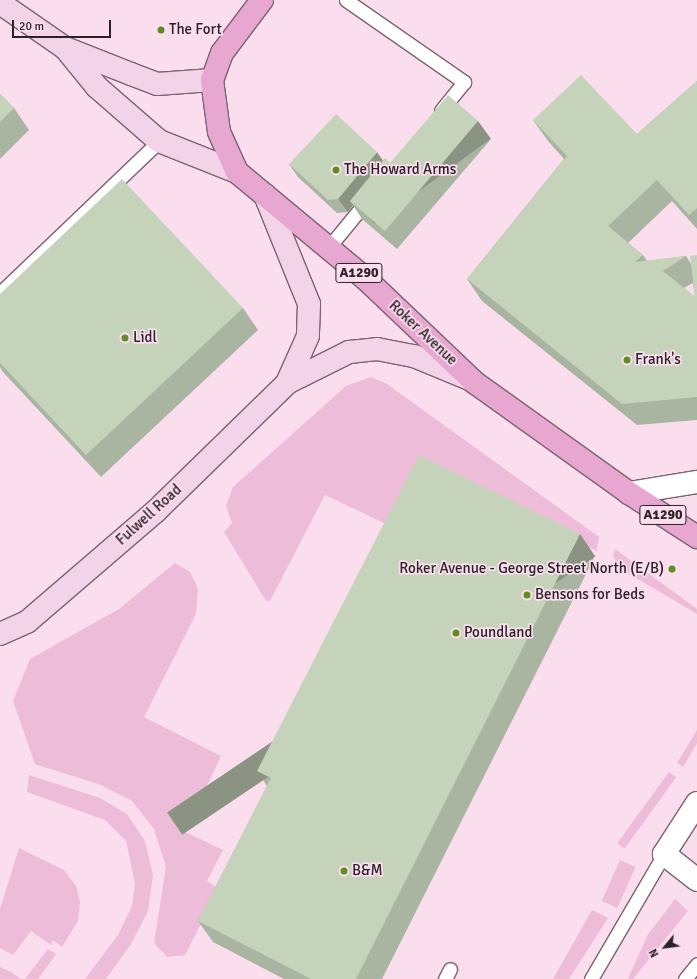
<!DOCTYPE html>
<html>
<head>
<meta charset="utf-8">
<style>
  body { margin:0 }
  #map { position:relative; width:697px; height:979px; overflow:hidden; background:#fadeee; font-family:Signika,sans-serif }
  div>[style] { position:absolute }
  .green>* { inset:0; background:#edbcd8; transform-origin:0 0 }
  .roads { filter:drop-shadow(1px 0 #7b6370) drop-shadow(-1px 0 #7b6370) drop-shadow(0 1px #7b6370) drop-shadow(0 -1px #7b6370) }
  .lane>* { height:13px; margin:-6.5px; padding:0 6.5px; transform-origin:6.5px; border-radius:6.5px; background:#fff }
  .street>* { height:22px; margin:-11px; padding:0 11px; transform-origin:11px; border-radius:11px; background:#fff }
  .secondary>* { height:22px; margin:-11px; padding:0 11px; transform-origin:11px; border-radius:11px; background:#f3d3e7 }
  .primary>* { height:22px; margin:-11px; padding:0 11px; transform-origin:11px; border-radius:11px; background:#e8a7d0 }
  .wall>* { inset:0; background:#aab5a1 }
  .shaded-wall>* { inset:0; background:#8b9483; transform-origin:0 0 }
  .building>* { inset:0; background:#c6d3bb }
  .dots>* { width:11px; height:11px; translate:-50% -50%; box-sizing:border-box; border:2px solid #fadeee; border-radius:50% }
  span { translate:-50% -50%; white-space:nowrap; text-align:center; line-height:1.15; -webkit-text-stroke:3.5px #fadeee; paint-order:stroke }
  .shield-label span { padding:1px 3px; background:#fadeee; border:1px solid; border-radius:3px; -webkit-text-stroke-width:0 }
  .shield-label { font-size:14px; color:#2b2126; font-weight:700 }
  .poi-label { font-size:15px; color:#2b2126 }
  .left { translate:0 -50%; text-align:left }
  .right { translate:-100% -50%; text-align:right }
  .street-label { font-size:15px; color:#2b2126 }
  .north { position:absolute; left:645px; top:927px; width:40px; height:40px; -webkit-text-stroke:3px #fadeee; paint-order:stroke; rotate:241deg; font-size:11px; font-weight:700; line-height:16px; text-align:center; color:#2b2126 }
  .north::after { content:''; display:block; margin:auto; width:14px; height:18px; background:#2b2126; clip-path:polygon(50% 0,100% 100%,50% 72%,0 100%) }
  .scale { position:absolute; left:12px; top:20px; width:99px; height:18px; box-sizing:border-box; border:2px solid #2b2126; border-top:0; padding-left:5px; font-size:12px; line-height:14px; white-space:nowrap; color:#2b2126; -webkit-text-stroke:3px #fadeee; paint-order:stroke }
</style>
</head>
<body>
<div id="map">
  <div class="green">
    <div style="clip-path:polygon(371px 377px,387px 384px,599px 537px,597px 551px,419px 464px,386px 524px,325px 495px,270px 601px,266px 601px,224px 532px,232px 523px,226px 506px,233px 487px,346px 386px)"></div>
    <div style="clip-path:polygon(615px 549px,697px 609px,697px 614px,631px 575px,617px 563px,613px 556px)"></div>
    <div style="clip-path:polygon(175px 563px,190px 572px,198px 589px,196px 614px,144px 717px,221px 756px,185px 832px,223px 850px,207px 881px,219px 889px,185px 955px,167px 957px,154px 943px,166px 867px,154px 829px,132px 801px,101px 785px,35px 764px,13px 701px,30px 659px,119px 609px)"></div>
    <div style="clip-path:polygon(697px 730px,697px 743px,683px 767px,677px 763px)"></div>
    <div style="left:669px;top:772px;width:9px;height:88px;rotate:36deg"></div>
    <div style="clip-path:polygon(29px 775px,100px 798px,127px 814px,145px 841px,153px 875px,148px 911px,131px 944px,106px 979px,85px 979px,118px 935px,132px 906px,135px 883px,126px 841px,105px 820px,27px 792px)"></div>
    <div style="clip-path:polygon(19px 848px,64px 870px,76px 886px,80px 902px,78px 921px,62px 947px,53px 940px,51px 945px,31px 931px,13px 955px,0 948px,0 909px)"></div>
    <div style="left:620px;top:860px;width:17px;height:45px;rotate:24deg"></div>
    <div style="clip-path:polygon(675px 899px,688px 911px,633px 979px,628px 979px,647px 936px)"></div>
    <div style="clip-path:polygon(592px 910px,608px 918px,569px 979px,553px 979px)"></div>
    <div style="clip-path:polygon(48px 949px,56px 954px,38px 979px,25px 979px)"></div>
    <div style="clip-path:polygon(0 967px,11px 972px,21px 979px,0 979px)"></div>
  </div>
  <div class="roads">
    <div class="lane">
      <div style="left:346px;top:0;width:144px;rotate:34.8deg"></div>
      <div style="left:464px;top:82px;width:36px;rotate:129deg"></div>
      <div style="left:328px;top:248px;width:65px;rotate:-50.6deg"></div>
      <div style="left:0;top:293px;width:220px;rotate:-43.7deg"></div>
      <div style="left:445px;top:979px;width:11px;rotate:-63deg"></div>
      <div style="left:591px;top:979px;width:145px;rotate:-59.7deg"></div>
      <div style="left:685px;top:979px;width:19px;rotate:-51deg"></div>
    </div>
    <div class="street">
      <div style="left:629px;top:493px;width:69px;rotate:-9.2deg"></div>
      <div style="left:697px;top:803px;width:61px;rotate:122.9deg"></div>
      <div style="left:664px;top:854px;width:42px;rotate:38.2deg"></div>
    </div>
    <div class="secondary">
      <div style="left:0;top:3px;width:79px;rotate:34.7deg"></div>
      <div style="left:65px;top:48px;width:71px;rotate:21.5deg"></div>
      <div style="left:131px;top:74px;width:28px;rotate:21deg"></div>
      <div style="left:157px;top:84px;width:55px;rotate:-4.2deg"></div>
      <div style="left:66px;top:49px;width:49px;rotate:50.8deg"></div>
      <div style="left:97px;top:87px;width:82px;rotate:41.1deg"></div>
      <div style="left:159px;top:141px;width:84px;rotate:21.7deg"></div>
      <div style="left:265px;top:195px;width:118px;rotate:68deg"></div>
      <div style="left:309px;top:304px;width:32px;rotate:92deg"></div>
      <div style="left:308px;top:336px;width:51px;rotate:114.1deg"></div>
      <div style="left:0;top:634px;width:30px;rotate:-24deg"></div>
      <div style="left:27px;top:622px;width:170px;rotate:-40.7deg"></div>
      <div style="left:156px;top:511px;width:183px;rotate:-44.3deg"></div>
      <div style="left:287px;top:383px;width:69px;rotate:-26.6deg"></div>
      <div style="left:349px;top:352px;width:28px;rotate:-6deg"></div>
      <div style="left:377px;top:349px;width:38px;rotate:11deg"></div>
      <div style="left:414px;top:356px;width:63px;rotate:22.5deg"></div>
    </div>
    <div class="primary">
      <div style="left:262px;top:0;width:66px;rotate:127deg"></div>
      <div style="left:222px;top:53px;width:29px;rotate:110deg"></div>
      <div style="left:212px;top:80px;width:52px;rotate:82.3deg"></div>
      <div style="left:219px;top:132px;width:44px;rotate:65.8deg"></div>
      <div style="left:237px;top:172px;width:169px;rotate:39.7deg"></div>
      <div style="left:367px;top:280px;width:148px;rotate:43.6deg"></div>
      <div style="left:474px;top:382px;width:191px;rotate:35.6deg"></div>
      <div style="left:629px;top:493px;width:81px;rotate:32.9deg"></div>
    </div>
  </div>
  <div class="wall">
    <div style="clip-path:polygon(evenodd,697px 81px,697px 229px,672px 201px,628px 243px,643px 255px,647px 261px,686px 256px,691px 264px,697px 255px,697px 420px,637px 425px,482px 301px,467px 279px,564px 159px,548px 141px,533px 120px,637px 134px,697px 81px,693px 283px,695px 297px,684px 288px,693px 283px)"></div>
    <div style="clip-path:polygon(0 94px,14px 108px,29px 130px,0 159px)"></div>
    <div style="clip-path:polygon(491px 139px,397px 249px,362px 219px,353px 205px,348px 212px,337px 213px,298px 177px,289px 164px,383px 161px,390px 163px)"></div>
    <div style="clip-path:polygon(0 294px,243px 308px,258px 330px,101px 477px,3px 372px,0 367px)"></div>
    <div style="clip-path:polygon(580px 534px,595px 556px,382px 979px,284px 979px,213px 942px,198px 921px,267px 786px,257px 771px)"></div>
  </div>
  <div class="shaded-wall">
    <div style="left:478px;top:121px;width:22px;height:144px;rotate:54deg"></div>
    <div style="clip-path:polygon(377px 152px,386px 165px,350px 201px,353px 205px,348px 212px,338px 199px)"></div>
    <div style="left:580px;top:534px;width:27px;height:498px;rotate:56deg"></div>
  </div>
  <div class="building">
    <div style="clip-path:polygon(581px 75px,637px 134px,697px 81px,697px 208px,689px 215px,657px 180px,608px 226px,643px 255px,635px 262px,686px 256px,663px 271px,695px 297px,690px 256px,697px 255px,697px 397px,622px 404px,467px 279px,567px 156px,533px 120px)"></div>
    <div style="clip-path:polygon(0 94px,14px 108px,0 122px)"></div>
    <div style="clip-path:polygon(448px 95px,478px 121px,385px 231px,350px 201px,385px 158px,390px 163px)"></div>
    <div style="clip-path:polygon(336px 114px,377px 152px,338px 199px,328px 200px,289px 164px)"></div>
    <div style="clip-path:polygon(122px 179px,243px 308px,86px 455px,0 363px,0 294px)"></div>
    <div style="clip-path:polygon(419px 455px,580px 534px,356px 979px,311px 979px,198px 921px,271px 778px,257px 771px)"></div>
  </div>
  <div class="dots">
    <div style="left:161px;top:30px;background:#608d20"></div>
    <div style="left:336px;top:170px;background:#608d20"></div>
    <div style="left:125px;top:338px;background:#608d20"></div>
    <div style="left:627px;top:360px;background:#608d20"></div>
    <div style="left:672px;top:569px;background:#608d20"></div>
    <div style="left:527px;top:595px;background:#608d20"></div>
    <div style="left:456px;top:633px;background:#608d20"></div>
    <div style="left:344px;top:871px;background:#608d20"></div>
  </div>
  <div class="shield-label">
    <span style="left:359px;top:273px">A1290</span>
    <span style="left:663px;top:515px">A1290</span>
  </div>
  <div class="poi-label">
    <span class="left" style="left:169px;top:30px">The Fort</span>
    <span class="left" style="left:344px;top:170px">The Howard Arms</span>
    <span class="left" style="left:133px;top:338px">Lidl</span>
    <span class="left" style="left:635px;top:360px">Frank's</span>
    <span class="right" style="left:664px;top:569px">Roker Avenue - George Street North (E/B)</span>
    <span class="left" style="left:535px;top:595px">Bensons for Beds</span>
    <span class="left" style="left:464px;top:633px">Poundland</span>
    <span class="left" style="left:352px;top:871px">B&amp;M</span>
  </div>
  <div class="street-label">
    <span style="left:423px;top:333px;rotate:43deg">Roker Avenue</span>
    <span style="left:149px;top:515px;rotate:-42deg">Fulwell Road</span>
  </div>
  <div class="north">N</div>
  <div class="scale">20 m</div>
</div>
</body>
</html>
